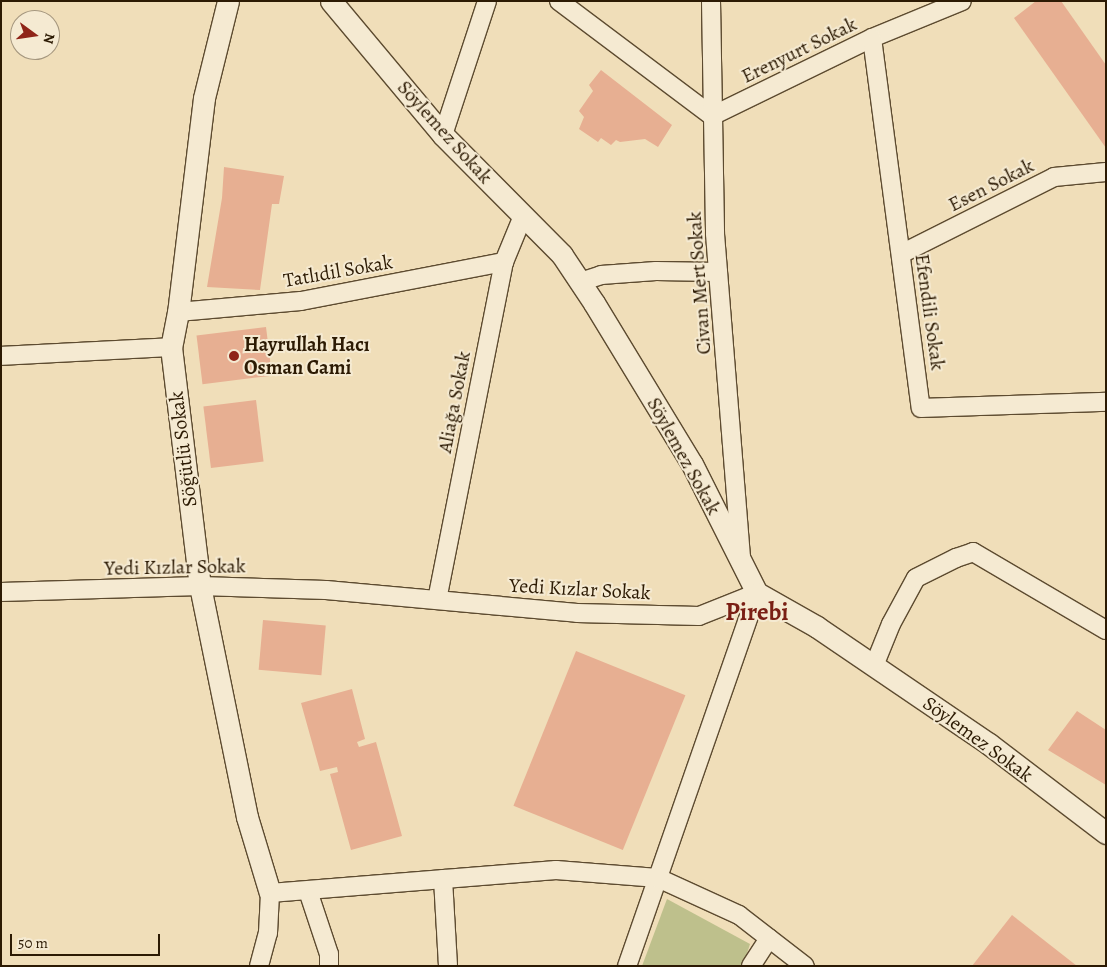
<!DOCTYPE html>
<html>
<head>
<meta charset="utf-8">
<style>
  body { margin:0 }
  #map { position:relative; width:1107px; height:967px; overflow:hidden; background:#f0deb9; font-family:Alegreya,serif }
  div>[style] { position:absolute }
  .green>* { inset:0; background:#bec08c }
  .building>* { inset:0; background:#e7af92; transform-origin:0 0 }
  .roads { filter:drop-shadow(1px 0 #5d4b30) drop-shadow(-1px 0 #5d4b30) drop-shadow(0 1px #5d4b30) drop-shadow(0 -1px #5d4b30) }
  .minor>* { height:18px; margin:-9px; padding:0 9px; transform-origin:9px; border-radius:9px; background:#f5ead2 }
  .tertiary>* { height:21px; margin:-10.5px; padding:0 10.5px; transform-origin:10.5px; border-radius:10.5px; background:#f5ead2 }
  .dots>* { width:14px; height:14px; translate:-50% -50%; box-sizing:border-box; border:2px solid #f5ead2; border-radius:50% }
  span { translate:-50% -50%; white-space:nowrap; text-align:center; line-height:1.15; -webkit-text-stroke:4px #f5ead2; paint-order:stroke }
  .street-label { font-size:20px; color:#2c1a03 }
  .poi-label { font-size:20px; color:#2c1a03; font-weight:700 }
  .left { translate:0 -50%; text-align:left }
  .district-label { font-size:25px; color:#7a1f14; font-weight:700 }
  .frame { position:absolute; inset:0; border:2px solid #2c1a03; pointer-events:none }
  .north { position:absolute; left:10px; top:10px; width:50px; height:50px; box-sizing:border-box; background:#f5ead2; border:1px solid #a5977f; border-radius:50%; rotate:104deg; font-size:14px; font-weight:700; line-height:20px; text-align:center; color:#2c1a03 }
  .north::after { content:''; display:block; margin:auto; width:18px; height:22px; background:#8f2418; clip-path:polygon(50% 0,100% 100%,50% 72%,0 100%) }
  .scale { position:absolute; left:10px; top:934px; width:150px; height:22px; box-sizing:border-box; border:2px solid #2c1a03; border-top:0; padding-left:6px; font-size:15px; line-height:18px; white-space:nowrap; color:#2c1a03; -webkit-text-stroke:4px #f5ead2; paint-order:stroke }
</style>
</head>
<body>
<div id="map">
  <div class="green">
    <div style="clip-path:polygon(667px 899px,750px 944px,743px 966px,642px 966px)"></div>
  </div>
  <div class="building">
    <div style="clip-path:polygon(1036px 1px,1061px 1px,1106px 65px,1106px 148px,1014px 18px)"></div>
    <div style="clip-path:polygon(601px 70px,672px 125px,658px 147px,645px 139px,620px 142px,616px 140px,611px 145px,601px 138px,598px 142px,579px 129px,584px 117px,579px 111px,593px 91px,589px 85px)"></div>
    <div style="clip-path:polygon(224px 167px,284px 176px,279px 204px,272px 204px,260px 290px,207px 287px,222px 198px)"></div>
    <div style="left:266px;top:327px;width:49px;height:70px;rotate:83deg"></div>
    <div style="left:256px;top:400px;width:62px;height:53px;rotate:83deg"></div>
    <div style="left:263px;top:620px;width:63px;height:50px;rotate:5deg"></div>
    <div style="left:576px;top:651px;width:118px;height:167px;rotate:22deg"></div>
    <div style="clip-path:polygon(352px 689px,365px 739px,357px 742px,359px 747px,376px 742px,402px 836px,351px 850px,330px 774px,338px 772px,337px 767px,320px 771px,301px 703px)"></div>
    <div style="clip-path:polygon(1077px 711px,1106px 730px,1106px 785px,1048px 750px)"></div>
    <div style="clip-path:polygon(1012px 915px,1077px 966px,972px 966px)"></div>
  </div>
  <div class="roads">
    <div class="minor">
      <div style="left:559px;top:1px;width:191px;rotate:36.9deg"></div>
      <div style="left:712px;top:116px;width:178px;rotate:-26deg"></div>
      <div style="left:872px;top:38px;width:97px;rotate:-22.3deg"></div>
      <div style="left:711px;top:1px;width:233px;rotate:89deg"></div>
      <div style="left:715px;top:234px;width:324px;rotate:85.4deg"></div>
      <div style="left:872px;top:38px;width:373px;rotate:82.5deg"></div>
      <div style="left:921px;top:408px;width:185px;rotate:-1.9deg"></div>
      <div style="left:443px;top:135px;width:141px;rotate:-71.8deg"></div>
      <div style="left:901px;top:254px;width:171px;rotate:-26.7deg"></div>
      <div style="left:1054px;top:177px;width:52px;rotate:-5.5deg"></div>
      <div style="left:580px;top:282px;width:22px;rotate:-18deg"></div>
      <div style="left:601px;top:275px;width:55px;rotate:-4.2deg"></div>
      <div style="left:656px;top:271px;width:62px;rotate:0.9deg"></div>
      <div style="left:178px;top:312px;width:123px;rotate:-5.1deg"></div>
      <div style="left:301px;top:301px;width:207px;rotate:-10.9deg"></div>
      <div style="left:1px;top:356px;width:170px;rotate:-3deg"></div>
      <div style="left:1px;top:592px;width:199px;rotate:-1.7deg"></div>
      <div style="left:200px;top:586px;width:126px;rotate:1.8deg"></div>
      <div style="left:326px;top:590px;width:252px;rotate:5.2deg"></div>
      <div style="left:577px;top:613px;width:122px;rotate:1.4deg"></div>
      <div style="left:699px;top:616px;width:62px;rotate:-21.6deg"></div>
      <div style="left:757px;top:593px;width:395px;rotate:109.2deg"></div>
      <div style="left:437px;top:600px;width:345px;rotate:-78.8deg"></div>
      <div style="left:504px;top:262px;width:50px;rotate:-67.6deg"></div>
      <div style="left:874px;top:666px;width:45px;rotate:-68deg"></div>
      <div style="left:891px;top:624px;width:52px;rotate:-61.5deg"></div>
      <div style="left:916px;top:578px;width:45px;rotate:-26.6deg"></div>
      <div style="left:956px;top:558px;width:18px;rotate:-19deg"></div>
      <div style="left:973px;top:552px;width:154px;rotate:30.4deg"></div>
      <div style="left:443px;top:879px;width:87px;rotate:86.7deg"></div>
      <div style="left:308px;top:891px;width:66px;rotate:71.6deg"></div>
      <div style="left:329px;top:954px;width:12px;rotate:90deg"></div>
      <div style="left:259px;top:966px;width:34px;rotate:-75deg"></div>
      <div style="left:268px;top:933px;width:40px;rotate:-87.1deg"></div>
      <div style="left:270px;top:893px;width:287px;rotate:-4.6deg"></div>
      <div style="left:556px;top:870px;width:102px;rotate:4.5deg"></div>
      <div style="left:658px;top:878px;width:89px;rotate:24.6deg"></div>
      <div style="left:739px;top:915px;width:83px;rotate:37.7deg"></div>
      <div style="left:751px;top:966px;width:33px;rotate:-57deg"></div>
    </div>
    <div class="tertiary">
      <div style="left:228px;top:1px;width:100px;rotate:103.9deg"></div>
      <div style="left:204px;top:98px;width:216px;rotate:96.9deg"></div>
      <div style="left:178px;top:312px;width:36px;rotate:101deg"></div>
      <div style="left:171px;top:347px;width:241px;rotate:83.1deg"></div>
      <div style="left:200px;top:586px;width:236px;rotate:78.5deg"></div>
      <div style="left:247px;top:817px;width:79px;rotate:73.2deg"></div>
      <div style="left:331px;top:1px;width:175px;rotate:50.1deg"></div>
      <div style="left:443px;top:135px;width:169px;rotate:45.2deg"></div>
      <div style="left:562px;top:255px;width:58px;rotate:56.3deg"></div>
      <div style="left:594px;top:303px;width:188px;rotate:58.7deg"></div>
      <div style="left:692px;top:464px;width:144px;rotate:63.3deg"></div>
      <div style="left:757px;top:593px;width:69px;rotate:29.5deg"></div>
      <div style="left:817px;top:627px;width:208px;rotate:34.2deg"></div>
      <div style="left:989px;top:744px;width:147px;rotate:37.3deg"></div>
    </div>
  </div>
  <div class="dots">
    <div style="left:234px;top:356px;background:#8f2418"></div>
  </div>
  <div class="street-label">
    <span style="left:799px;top:50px;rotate:-26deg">Erenyurt Sokak</span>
    <span style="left:445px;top:132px;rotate:48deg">Söylemez Sokak</span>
    <span style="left:991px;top:185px;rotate:-27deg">Esen Sokak</span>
    <span style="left:338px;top:271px;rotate:-10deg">Tatlıdil Sokak</span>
    <span style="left:699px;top:283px;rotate:-94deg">Civan Mert Sokak</span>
    <span style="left:930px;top:312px;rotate:82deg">Efendili Sokak</span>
    <span style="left:454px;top:402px;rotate:-79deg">Aliağa Sokak</span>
    <span style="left:183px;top:449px;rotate:-97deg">Söğütlü Sokak</span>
    <span style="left:684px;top:456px;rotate:61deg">Söylemez Sokak</span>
    <span style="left:175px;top:567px;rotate:-1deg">Yedi Kızlar Sokak</span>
    <span style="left:580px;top:589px;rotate:3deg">Yedi Kızlar Sokak</span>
    <span style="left:978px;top:739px;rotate:36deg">Söylemez Sokak</span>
  </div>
  <div class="poi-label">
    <span class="left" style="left:244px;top:356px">Hayrullah Hacı<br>Osman Cami</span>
  </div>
  <div class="district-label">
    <span style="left:757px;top:612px">Pirebi</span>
  </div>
  <div class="frame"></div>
  <div class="north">N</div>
  <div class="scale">50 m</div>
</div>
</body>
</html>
